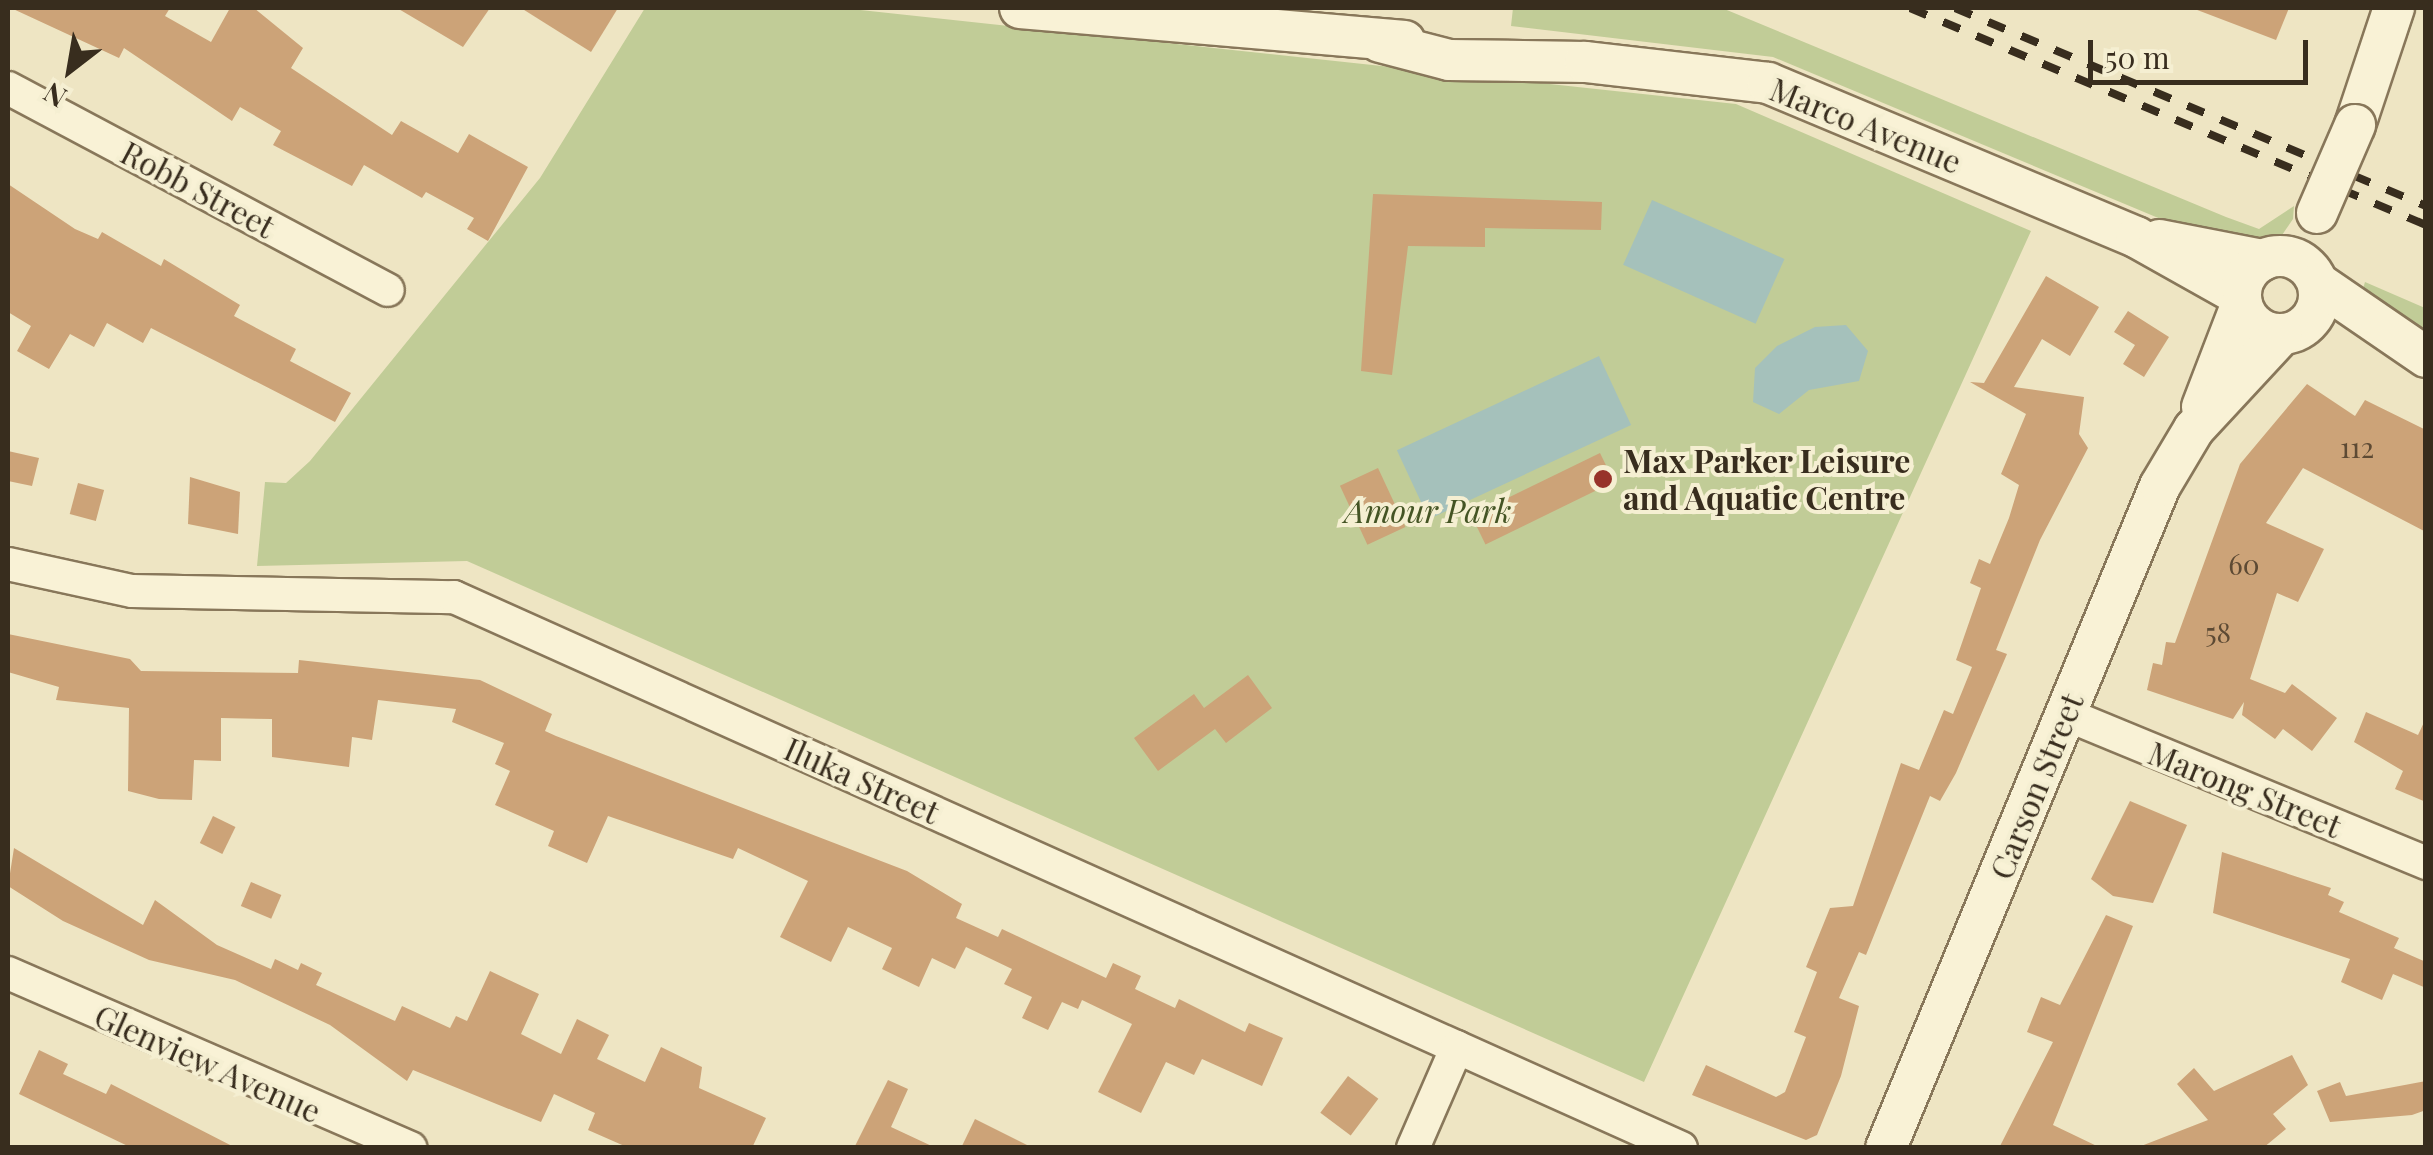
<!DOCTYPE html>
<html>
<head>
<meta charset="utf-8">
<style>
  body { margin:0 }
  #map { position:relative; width:2433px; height:1155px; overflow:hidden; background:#eee5c3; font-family:"Playfair Display",serif }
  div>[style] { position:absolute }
  .green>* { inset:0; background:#c1cc97 }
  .water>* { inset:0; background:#a5c1bb; transform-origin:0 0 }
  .building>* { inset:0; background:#cca378; transform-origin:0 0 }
  .roads { filter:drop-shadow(2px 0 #88775a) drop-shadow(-2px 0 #88775a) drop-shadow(0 2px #88775a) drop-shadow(0 -2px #88775a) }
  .minor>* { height:32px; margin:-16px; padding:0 16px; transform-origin:16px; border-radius:16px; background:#f9f2d6 }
  .tertiary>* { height:40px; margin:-20px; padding:0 20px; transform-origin:20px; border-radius:20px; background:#f9f2d6 }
  .tertiary>.ring { margin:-20px; padding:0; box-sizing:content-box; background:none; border:40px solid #f9f2d6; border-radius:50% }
  .rail>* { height:8px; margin-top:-4px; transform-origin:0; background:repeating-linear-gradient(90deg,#382d1e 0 18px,transparent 0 36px) }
  .bridges { filter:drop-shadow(2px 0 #88775a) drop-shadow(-2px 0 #88775a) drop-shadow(0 2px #88775a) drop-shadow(0 -2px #88775a) }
  .tertiary-bridge>* { height:40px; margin:-20px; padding:0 20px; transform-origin:20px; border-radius:20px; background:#f9f2d6 }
  .dots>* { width:28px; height:28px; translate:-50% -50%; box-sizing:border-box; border:5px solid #f5efd2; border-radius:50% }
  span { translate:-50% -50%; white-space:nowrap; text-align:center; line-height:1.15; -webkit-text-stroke:8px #f5efd2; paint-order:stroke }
  .number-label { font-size:28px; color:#5d4a34 }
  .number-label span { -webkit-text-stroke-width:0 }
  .street-label { font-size:32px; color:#382d1e }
  .poi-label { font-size:32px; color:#382d1e; font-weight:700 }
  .left { translate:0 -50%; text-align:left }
  .park-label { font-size:32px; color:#445424; font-style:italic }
  .frame { position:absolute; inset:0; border:10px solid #382d1e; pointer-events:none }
  .north { position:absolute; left:20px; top:20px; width:100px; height:100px; -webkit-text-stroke:8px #f5efd2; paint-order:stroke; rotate:211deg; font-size:28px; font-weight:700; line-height:40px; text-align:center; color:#382d1e }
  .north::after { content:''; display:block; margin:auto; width:35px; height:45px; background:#382d1e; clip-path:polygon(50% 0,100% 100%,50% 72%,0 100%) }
  .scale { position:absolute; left:2088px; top:40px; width:220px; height:45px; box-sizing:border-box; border:5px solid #382d1e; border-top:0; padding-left:12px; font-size:30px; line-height:35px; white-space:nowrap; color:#382d1e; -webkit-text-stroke:8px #f5efd2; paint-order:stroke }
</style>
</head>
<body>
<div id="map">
  <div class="green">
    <div style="clip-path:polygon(645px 8px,842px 8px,1736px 104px,2031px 231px,1644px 1082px,467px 561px,257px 566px,265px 482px,286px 483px,310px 461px,540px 178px)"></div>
    <div style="clip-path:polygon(1513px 8px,1722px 8px,2226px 217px,2259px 229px,2294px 206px,2293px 219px,2278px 241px,2235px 250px,1773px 57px,1511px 26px)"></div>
    <div style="clip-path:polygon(2365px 282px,2425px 308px,2425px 333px,2359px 302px)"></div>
  </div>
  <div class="water">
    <div style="left:1652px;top:200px;width:145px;height:71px;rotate:24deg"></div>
    <div style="clip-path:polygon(1846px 325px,1868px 351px,1859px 381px,1809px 390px,1779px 414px,1753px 402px,1755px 368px,1777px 346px,1815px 327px)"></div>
    <div style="left:1599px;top:356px;width:76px;height:223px;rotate:65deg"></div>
  </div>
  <div class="building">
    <div style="clip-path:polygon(11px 8px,170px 8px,165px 16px,211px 42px,230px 8px,254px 8px,303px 48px,291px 68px,392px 135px,401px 121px,458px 153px,469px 134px,528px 167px,488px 241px,467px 229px,474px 218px,426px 192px,422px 198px,364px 165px,352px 186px,273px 145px,281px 131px,240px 107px,232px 121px,124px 48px,119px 58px)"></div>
    <div style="clip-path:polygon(397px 8px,490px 8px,463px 47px)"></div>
    <div style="clip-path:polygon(521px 8px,618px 8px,591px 52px)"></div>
    <div style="clip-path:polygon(2192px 8px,2289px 8px,2276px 40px)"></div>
    <div style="clip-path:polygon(8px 184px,75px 229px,98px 239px,102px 232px,161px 266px,164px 259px,240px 305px,234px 316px,296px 349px,290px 361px,351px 393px,335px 422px,151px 328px,143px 343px,107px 323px,94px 347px,70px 334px,49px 369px,17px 351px,31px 326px,8px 312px)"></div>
    <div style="clip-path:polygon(1373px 194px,1602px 202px,1601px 230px,1485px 228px,1485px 247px,1408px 246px,1392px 375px,1361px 371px)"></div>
    <div style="clip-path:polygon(2046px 276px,2099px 307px,2070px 356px,2042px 339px,2014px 387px,2084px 397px,2079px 434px,2088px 448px,2040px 540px,1996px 650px,2007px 654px,1956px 773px,1940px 801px,1930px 796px,1866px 955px,1859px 952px,1839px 998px,1859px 1006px,1841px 1076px,1817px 1135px,1806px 1140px,1692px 1095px,1706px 1065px,1776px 1097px,1785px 1092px,1806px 1037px,1794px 1032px,1817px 972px,1806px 967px,1830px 908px,1853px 906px,1901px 763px,1919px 770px,1944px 710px,1953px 714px,1972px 667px,1956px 660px,1981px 588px,1970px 583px,1979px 559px,1990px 564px,2009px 518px,2019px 485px,2001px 474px,2026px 414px,1970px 382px,1984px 383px)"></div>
    <div style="clip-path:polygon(2128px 311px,2169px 337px,2144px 377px,2123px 364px,2135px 345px,2114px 332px)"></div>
    <div style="clip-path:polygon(2307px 384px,2355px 416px,2365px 400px,2426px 430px,2426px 532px,2303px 468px,2266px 523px,2324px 549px,2298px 602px,2277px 593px,2250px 679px,2285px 693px,2292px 684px,2337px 718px,2312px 751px,2283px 729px,2275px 739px,2242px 715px,2244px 702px,2233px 719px,2147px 690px,2153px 663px,2162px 665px,2166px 642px,2175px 643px,2240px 464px)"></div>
    <div style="clip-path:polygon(8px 451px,39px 458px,32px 486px,8px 481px)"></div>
    <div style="left:1600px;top:453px;width:32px;height:143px;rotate:64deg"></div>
    <div style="left:1378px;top:468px;width:65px;height:42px;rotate:65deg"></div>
    <div style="clip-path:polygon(190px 477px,240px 492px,238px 534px,188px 524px)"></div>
    <div style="left:78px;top:483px;width:27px;height:32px;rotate:15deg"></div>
    <div style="clip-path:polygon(8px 634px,130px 659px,141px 671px,298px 673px,299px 660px,480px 680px,552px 714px,545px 731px,556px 736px,907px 871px,962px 904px,956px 918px,998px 937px,1002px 929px,1106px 978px,1113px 963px,1141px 976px,1135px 989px,1175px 1008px,1179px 999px,1245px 1032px,1249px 1023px,1283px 1038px,1262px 1086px,1202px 1059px,1194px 1075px,1166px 1062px,1141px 1113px,1098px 1092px,1132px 1024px,1082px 1000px,1078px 1009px,1062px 1002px,1048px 1030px,1022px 1018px,1032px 997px,1004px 984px,1012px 969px,966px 947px,955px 969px,932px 958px,919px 987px,882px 969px,892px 948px,848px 927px,831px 962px,780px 937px,808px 881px,738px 848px,733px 859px,608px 816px,587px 863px,548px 846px,554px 831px,495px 805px,510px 771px,495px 764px,504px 743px,452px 722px,456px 709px,378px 700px,372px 740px,352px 737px,349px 767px,272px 757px,272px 719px,221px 718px,221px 761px,194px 760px,192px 800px,159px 799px,128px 791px,129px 708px,56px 700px,59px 687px,8px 672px)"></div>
    <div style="clip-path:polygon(1248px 675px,1272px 708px,1226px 743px,1215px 729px,1158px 771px,1134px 738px,1194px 694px,1204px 708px)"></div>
    <div style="clip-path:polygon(2366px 712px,2418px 735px,2426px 718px,2426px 802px,2395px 789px,2403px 771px,2354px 742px)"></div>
    <div style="clip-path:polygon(2130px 801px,2187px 825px,2153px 903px,2113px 896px,2091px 879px)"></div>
    <div style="left:213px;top:816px;width:25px;height:30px;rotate:26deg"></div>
    <div style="clip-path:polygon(14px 848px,143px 925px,155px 900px,217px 945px,271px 969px,275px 959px,298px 970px,301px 963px,322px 973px,316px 985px,395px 1021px,402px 1006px,450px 1028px,456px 1016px,467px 1021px,490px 971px,539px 994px,521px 1034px,561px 1054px,577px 1019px,609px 1035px,597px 1059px,645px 1082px,661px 1047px,702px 1067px,699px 1088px,766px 1118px,752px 1148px,629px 1148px,588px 1130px,595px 1113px,554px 1094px,541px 1122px,413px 1070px,407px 1081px,330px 1025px,235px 980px,149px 960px,63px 921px,8px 886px)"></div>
    <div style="clip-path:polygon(2222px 852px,2331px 888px,2328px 895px,2344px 902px,2339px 912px,2399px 938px,2394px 948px,2426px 962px,2426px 988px,2393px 974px,2382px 1000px,2341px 982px,2350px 959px,2213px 913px)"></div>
    <div style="left:251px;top:882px;width:33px;height:26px;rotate:23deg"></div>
    <div style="clip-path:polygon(2106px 915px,2133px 926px,2053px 1125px,2101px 1148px,1999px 1148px,2053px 1042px,2027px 1032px,2041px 997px,2060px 1005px)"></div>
    <div style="clip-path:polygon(39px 1050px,68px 1064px,63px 1074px,106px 1094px,111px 1084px,236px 1148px,132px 1148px,19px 1094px)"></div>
    <div style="clip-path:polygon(2292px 1055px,2308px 1085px,2273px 1114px,2286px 1129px,2263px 1148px,2136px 1148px,2208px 1120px,2177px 1084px,2194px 1068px,2214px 1091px)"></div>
    <div style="left:1348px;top:1076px;width:38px;height:46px;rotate:37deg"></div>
    <div style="clip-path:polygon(888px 1080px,908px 1089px,891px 1127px,936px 1148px,854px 1148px)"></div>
    <div style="clip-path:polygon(2426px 1081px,2426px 1110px,2412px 1115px,2330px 1122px,2317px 1091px,2340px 1082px,2346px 1096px)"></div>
    <div style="clip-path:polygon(975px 1119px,1033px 1148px,961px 1148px)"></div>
  </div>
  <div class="roads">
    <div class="minor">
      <div style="left:8px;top:88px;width:430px;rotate:28deg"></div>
      <div style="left:8px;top:564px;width:127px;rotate:12.3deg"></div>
      <div style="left:132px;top:591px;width:322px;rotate:1.1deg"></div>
      <div style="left:454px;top:597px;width:1345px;rotate:24.18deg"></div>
      <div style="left:2065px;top:714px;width:391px;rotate:22.4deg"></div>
      <div style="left:8px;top:973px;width:439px;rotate:23.5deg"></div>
      <div style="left:1413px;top:1148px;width:110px;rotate:-66.5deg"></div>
    </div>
    <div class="tertiary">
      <div style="left:1020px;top:8px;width:386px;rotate:4.9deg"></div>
      <div style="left:1380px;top:42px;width:71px;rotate:14.6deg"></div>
      <div style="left:1449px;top:60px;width:136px;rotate:0.8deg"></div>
      <div style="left:1585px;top:62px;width:184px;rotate:6.5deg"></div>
      <div style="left:1768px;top:83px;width:399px;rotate:22.7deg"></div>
      <div style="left:2136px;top:237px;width:120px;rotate:29.3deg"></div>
      <div style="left:2355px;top:125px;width:123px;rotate:-71.6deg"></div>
      <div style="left:2159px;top:240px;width:106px;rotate:10.9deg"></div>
      <div class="ring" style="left:2241px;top:256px;width:38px;height:38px"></div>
      <div style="left:2318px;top:283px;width:131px;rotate:34.4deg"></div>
      <div style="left:2202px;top:407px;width:111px;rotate:-69deg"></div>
      <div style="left:1886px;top:1148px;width:716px;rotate:-67.52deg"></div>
      <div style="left:2160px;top:486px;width:66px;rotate:-59.2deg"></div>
      <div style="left:2194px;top:429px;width:129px;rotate:-47.2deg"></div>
    </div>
  </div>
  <div class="rail">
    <div style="left:1910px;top:8px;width:560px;rotate:22.81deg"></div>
    <div style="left:1955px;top:8px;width:511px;rotate:22.8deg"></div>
  </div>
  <div class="bridges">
    <div class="tertiary-bridge">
      <div style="left:2317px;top:213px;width:96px;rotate:-66.6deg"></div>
    </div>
  </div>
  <div class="dots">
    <div style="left:1603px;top:479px;background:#97332a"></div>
  </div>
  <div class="number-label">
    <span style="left:2357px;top:447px">112</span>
    <span style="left:2244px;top:564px">60</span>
    <span style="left:2218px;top:632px">58</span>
  </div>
  <div class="street-label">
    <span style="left:1866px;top:125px;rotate:22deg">Marco Avenue</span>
    <span style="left:198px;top:189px;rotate:28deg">Robb Street</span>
    <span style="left:862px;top:780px;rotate:24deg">Iluka Street</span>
    <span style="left:2036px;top:786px;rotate:-68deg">Carson Street</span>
    <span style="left:2245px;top:789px;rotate:22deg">Marong Street</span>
    <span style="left:208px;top:1063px;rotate:24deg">Glenview Avenue</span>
  </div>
  <div class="poi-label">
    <span class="left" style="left:1623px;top:479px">Max Parker Leisure<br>and Aquatic Centre</span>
  </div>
  <div class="park-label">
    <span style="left:1428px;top:510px">Amour Park</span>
  </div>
  <div class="frame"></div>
  <div class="north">N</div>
  <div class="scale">50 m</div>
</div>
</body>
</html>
